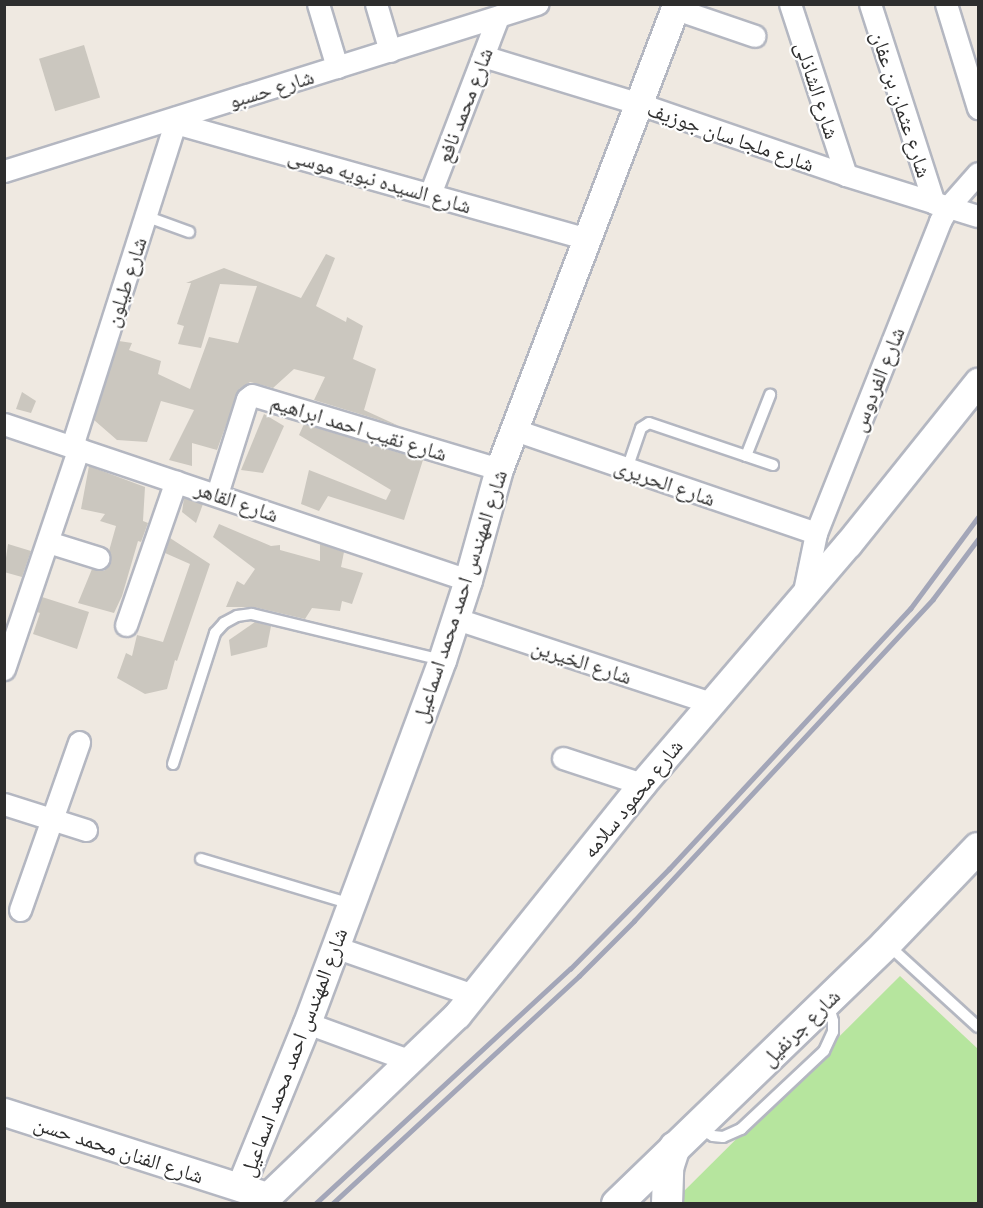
<!DOCTYPE html>
<html>
<head>
<meta charset="utf-8">
<style>
  body { margin:0 }
  #map { position:relative; width:983px; height:1208px; overflow:hidden; background:#efe9e1; font-family:"Titillium Web","Noto Naskh Arabic",sans-serif }
  div>[style] { position:absolute }
  .green>* { inset:0; background:#b6e59e }
  .building>* { inset:0; background:#cbc7bf; transform-origin:0 0 }
  .roads { filter:drop-shadow(2px 0 #b4b7c1) drop-shadow(-2px 0 #b4b7c1) drop-shadow(0 2px #b4b7c1) drop-shadow(0 -2px #b4b7c1) }
  .service>* { height:10px; margin:-5px; padding:0 5px; transform-origin:5px; border-radius:5px; background:#fff }
  .minor>* { height:21px; margin:-10.5px; padding:0 10.5px; transform-origin:10.5px; border-radius:10.5px; background:#fff }
  .tertiary>* { height:27px; margin:-13.5px; padding:0 13.5px; transform-origin:13.5px; border-radius:13.5px; background:#fff }
  .secondary>* { height:30px; margin:-15px; padding:0 15px; transform-origin:15px; border-radius:15px; background:#fff }
  .rail>* { height:4.5px; margin:-2.25px; padding:0 2.25px; transform-origin:2.25px; border-radius:2.25px; background:#a3a6b8 }
  span { translate:-50% -50%; white-space:nowrap; text-align:center; line-height:1.15; -webkit-text-stroke:4.5px #fff; paint-order:stroke }
  .street-label { font-size:21px; color:#2e2e2e }
  .frame { position:absolute; inset:0; border:6px solid #2e2e2e; pointer-events:none }
</style>
</head>
<body>
<div id="map">
  <div class="green">
    <div style="clip-path:polygon(900px 976px,978px 1049px,978px 1203px,671px 1204px)"></div>
  </div>
  <div class="building">
    <div style="left:84px;top:45px;width:55px;height:47px;rotate:73deg"></div>
    <div style="clip-path:polygon(326px 254px,335px 258px,316px 306px,346px 322px,347px 317px,363px 326px,353px 359px,376px 369px,364px 410px,399px 426px,314px 400px,325px 377px,294px 369px,273px 388px,250px 382px,239px 389px,217px 450px,192px 443px,192px 466px,169px 460px,194px 410px,161px 401px,147px 442px,117px 440px,94px 420px,119px 341px,132px 343px,129px 350px,161px 361px,158px 374px,190px 389px,209px 337px,238px 343px,257px 286px,220px 284px,201px 348px,178px 344px,184px 326px,177px 324px,191px 283px,186px 283px,224px 268px,301px 298px)"></div>
    <div style="clip-path:polygon(22px 392px,36px 401px,31px 413px,16px 409px)"></div>
    <div style="clip-path:polygon(264px 414px,284px 426px,263px 473px,241px 470px)"></div>
    <div style="clip-path:polygon(304px 424px,423px 460px,404px 520px,328px 496px,319px 511px,301px 504px,309px 470px,386px 500px,391px 490px,299px 435px)"></div>
    <div style="clip-path:polygon(89px 466px,145px 487px,143px 521px,148px 523px,141px 542px,138px 541px,122px 596px,114px 613px,78px 603px,92px 569px,104px 571px,111px 562px,109px 551px,116px 526px,100px 521px,105px 514px,81px 509px)"></div>
    <div style="clip-path:polygon(184px 498px,203px 504px,196px 523px,182px 512px)"></div>
    <div style="clip-path:polygon(219px 524px,271px 546px,280px 545px,280px 550px,320px 561px,320px 544px,344px 552px,341px 567px,363px 573px,352px 604px,342px 601px,340px 611px,312px 608px,305px 619px,254px 607px,226px 607px,237px 581px,244px 585px,255px 569px,213px 537px)"></div>
    <div style="clip-path:polygon(170px 538px,210px 564px,177px 661px,175px 660px,167px 689px,145px 694px,117px 678px,126px 653px,132px 656px,137px 635px,163px 642px,190px 564px,165px 553px)"></div>
    <div style="clip-path:polygon(8px 544px,31px 551px,22px 577px,4px 572px)"></div>
    <div style="clip-path:polygon(42px 597px,89px 612px,77px 649px,33px 634px,40px 613px,37px 612px)"></div>
    <div style="clip-path:polygon(255px 622px,271px 626px,267px 647px,231px 656px,229px 640px)"></div>
  </div>
  <div class="roads">
    <div class="service">
      <div style="left:145px;top:216px;width:47px;rotate:20deg"></div>
      <div style="left:746px;top:456px;width:66px;rotate:-68.5deg"></div>
      <div style="left:627px;top:469px;width:43px;rotate:-71.1deg"></div>
      <div style="left:641px;top:428px;width:9px;rotate:-32deg"></div>
      <div style="left:649px;top:423px;width:131px;rotate:18.7deg"></div>
      <div style="left:173px;top:764px;width:138px;rotate:-72.2deg"></div>
      <div style="left:215px;top:633px;width:13px;rotate:-48deg"></div>
      <div style="left:224px;top:623px;width:15px;rotate:-28deg"></div>
      <div style="left:237px;top:616px;width:15px;rotate:-8deg"></div>
      <div style="left:252px;top:614px;width:195px;rotate:13.6deg"></div>
      <div style="left:201px;top:859px;width:157px;rotate:16.7deg"></div>
      <div style="left:887px;top:944px;width:123px;rotate:42.4deg"></div>
      <div style="left:699px;top:1128px;width:16px;rotate:30deg"></div>
      <div style="left:713px;top:1136px;width:10px;rotate:6deg"></div>
      <div style="left:723px;top:1137px;width:20px;rotate:-24deg"></div>
      <div style="left:741px;top:1129px;width:114px;rotate:-43.2deg"></div>
      <div style="left:824px;top:1051px;width:21px;rotate:-65deg"></div>
      <div style="left:833px;top:1032px;width:11px;rotate:-90deg"></div>
      <div style="left:833px;top:1021px;width:18px;rotate:-106deg"></div>
    </div>
    <div class="minor">
      <div style="left:318px;top:4px;width:66px;rotate:73.2deg"></div>
      <div style="left:376px;top:4px;width:49px;rotate:73.4deg"></div>
      <div style="left:790px;top:4px;width:180px;rotate:71.9deg"></div>
      <div style="left:870px;top:4px;width:209px;rotate:72.2deg"></div>
      <div style="left:946px;top:4px;width:109px;rotate:72.9deg"></div>
      <div style="left:676px;top:9px;width:83px;rotate:18.9deg"></div>
      <div style="left:483px;top:56px;width:164px;rotate:17deg"></div>
      <div style="left:640px;top:104px;width:218px;rotate:19deg"></div>
      <div style="left:846px;top:175px;width:138px;rotate:17.3deg"></div>
      <div style="left:175px;top:123px;width:426px;rotate:15.7deg"></div>
      <div style="left:4px;top:171px;width:559px;rotate:-17.4deg"></div>
      <div style="left:430px;top:194px;width:190px;rotate:-69deg"></div>
      <div style="left:4px;top:424px;width:490px;rotate:18.6deg"></div>
      <div style="left:515px;top:430px;width:318px;rotate:18.9deg"></div>
      <div style="left:72px;top:446px;width:345px;rotate:-72.3deg"></div>
      <div style="left:217px;top:494px;width:100px;rotate:-72.5deg"></div>
      <div style="left:247px;top:399px;width:6px;rotate:-39deg"></div>
      <div style="left:252px;top:395px;width:258px;rotate:16.7deg"></div>
      <div style="left:48px;top:542px;width:53px;rotate:17.4deg"></div>
      <div style="left:803px;top:596px;width:64px;rotate:-78.3deg"></div>
      <div style="left:816px;top:533px;width:336px;rotate:-68.3deg"></div>
      <div style="left:940px;top:221px;width:16px;rotate:-60deg"></div>
      <div style="left:948px;top:207px;width:45px;rotate:-48.6deg"></div>
      <div style="left:454px;top:618px;width:271px;rotate:18.3deg"></div>
      <div style="left:126px;top:625px;width:152px;rotate:-70.9deg"></div>
      <div style="left:4px;top:669px;width:233px;rotate:-71.3deg"></div>
      <div style="left:563px;top:758px;width:83px;rotate:18.2deg"></div>
      <div style="left:4px;top:804px;width:86px;rotate:17.6deg"></div>
      <div style="left:20px;top:910px;width:178px;rotate:-70.6deg"></div>
      <div style="left:335px;top:947px;width:146px;rotate:19.2deg"></div>
      <div style="left:307px;top:1023px;width:111px;rotate:20.1deg"></div>
    </div>
    <div class="tertiary">
      <div style="left:4px;top:1112px;width:267px;rotate:17.7deg"></div>
      <div style="left:240px;top:1187px;width:177px;rotate:-67.8deg"></div>
      <div style="left:307px;top:1023px;width:387px;rotate:-69.6deg"></div>
      <div style="left:442px;top:660px;width:84px;rotate:-72deg"></div>
      <div style="left:468px;top:580px;width:115px;rotate:-74.4deg"></div>
      <div style="left:499px;top:469px;width:498px;rotate:-69.1deg"></div>
      <div style="left:256px;top:1204px;width:13px;rotate:-32deg"></div>
      <div style="left:267px;top:1197px;width:263px;rotate:-43.8deg"></div>
      <div style="left:457px;top:1015px;width:296px;rotate:-51.3deg"></div>
      <div style="left:642px;top:784px;width:316px;rotate:-49.4deg"></div>
      <div style="left:848px;top:544px;width:208px;rotate:-51.3deg"></div>
    </div>
    <div class="secondary">
      <div style="left:617px;top:1204px;width:374px;rotate:-44deg"></div>
      <div style="left:886px;top:944px;width:133px;rotate:-46.2deg"></div>
      <div style="left:667px;top:1204px;width:36px;rotate:-88deg"></div>
      <div style="left:668px;top:1168px;width:22px;rotate:-72deg"></div>
    </div>
  </div>
  <div class="rail">
    <div style="left:315px;top:1204px;width:347px;rotate:-42.7deg"></div>
    <div style="left:570px;top:969px;width:141px;rotate:-45.3deg"></div>
    <div style="left:669px;top:869px;width:355px;rotate:-47.2deg"></div>
    <div style="left:910px;top:609px;width:114px;rotate:-53.5deg"></div>
    <div style="left:332px;top:1204px;width:336px;rotate:-42.7deg"></div>
    <div style="left:579px;top:976px;width:78px;rotate:-45deg"></div>
    <div style="left:634px;top:921px;width:439px;rotate:-47.1deg"></div>
    <div style="left:933px;top:599px;width:75px;rotate:-53.1deg"></div>
  </div>
  <div class="street-label">
    <span style="left:271px;top:88px;rotate:-17deg">شارع حسبو</span>
    <span style="left:818px;top:90px;rotate:72deg">شارع الشاذلى</span>
    <span style="left:902px;top:104px;rotate:72deg">شارع عثمان بن عفان</span>
    <span style="left:464px;top:105px;rotate:-69deg">شارع محمد نافع</span>
    <span style="left:731px;top:136px;rotate:19deg">شارع ملجا سان جوزيف</span>
    <span style="left:380px;top:180px;rotate:16deg">شارع السيده نبويه موسى</span>
    <span style="left:125px;top:282px;rotate:-72deg">شارع طيلون</span>
    <span style="left:877px;top:379px;rotate:-68deg">شارع الفردوس</span>
    <span style="left:359px;top:427px;rotate:17deg">شارع نقيب احمد ابراهيم</span>
    <span style="left:665px;top:482px;rotate:19deg">شارع الحريرى</span>
    <span style="left:237px;top:501px;rotate:19deg">شارع القاهر</span>
    <span style="left:459px;top:596px;rotate:-72deg">شارع المهندس احمد محمد اسماعيل</span>
    <span style="left:582px;top:661px;rotate:18deg">شارع الخيرين</span>
    <span style="left:632px;top:798px;rotate:-51deg">شارع محمود سلامه</span>
    <span style="left:800px;top:1027px;rotate:-44deg">شارع جرنفيل</span>
    <span style="left:293px;top:1052px;rotate:-69deg">شارع المهندس احمد محمد اسماعيل</span>
    <span style="left:119px;top:1149px;rotate:18deg">شارع الفنان محمد حسن</span>
  </div>
  <div class="frame"></div>
</div>
</body>
</html>
